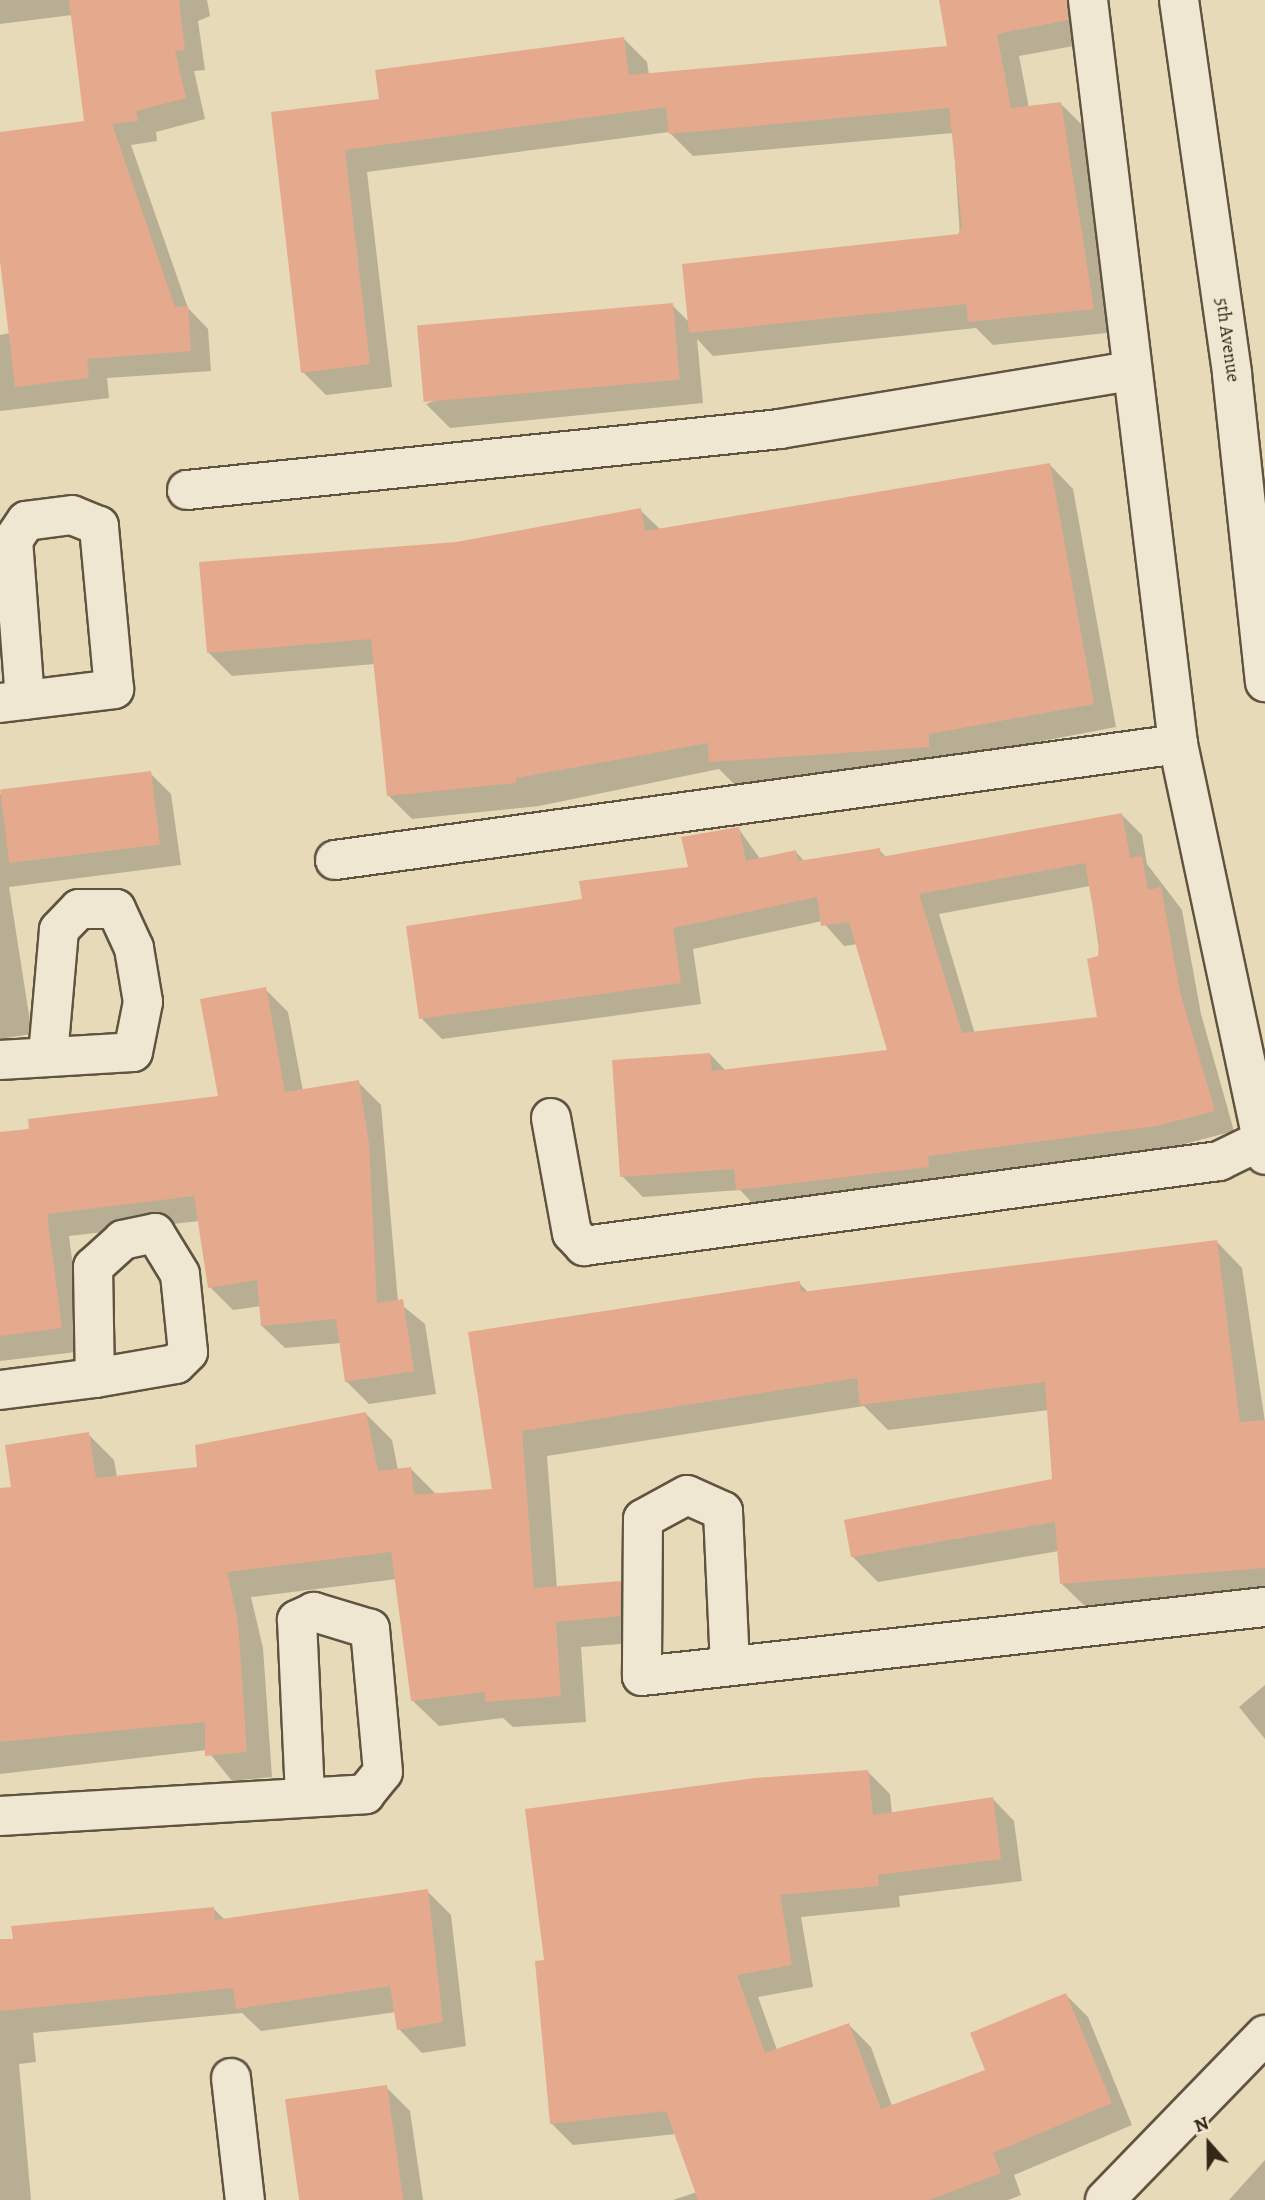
<!DOCTYPE html>
<html>
<head>
<meta charset="utf-8">
<style>
  body { margin:0 }
  #map { position:relative; width:1265px; height:2200px; overflow:hidden; background:#e7dab9; font-family:Alegreya,serif }
  div>[style] { position:absolute }
  .shadow>* { inset:0; background:#0003 }
  .building>* { inset:0; background:#e5aa8d; transform-origin:0 0 }
  .roads { filter:drop-shadow(2px 0 #605440) drop-shadow(-2px 0 #605440) drop-shadow(0 2px #605440) drop-shadow(0 -2px #605440) }
  .minor>* { height:38px; margin:-19px; padding:0 19px; transform-origin:19px; border-radius:19px; background:#efe7d2 }
  span { translate:-50% -50%; white-space:nowrap; text-align:center; line-height:1.15; -webkit-text-stroke:5px #efe7d2; paint-order:stroke }
  .street-label { font-size:19px; color:#332718 }
  .north { position:absolute; left:1174px; top:2109px; width:70px; height:70px; -webkit-text-stroke:5px #efe7d2; paint-order:stroke; rotate:339deg; font-size:19px; font-weight:700; line-height:28px; text-align:center; color:#332718 }
  .north::after { content:''; display:block; margin:auto; width:24px; height:32px; background:#332718; clip-path:polygon(50% 0,100% 100%,50% 72%,0 100%) }
</style>
</head>
<body>
<div id="map">
  <div class="shadow">
    <div style="clip-path:polygon(0 0,207px 0,210px 16px,198px 21px,205px 70px,194px 71px,205px 119px,156px 132px,157px 141px,131px 145px,188px 308px,208px 329px,211px 371px,107px 378px,109px 398px,0 411px,0 335px,10px 333px,0 246px,0 133px,86px 123px,72px 15px,0 24px)"></div>
    <div style="clip-path:polygon(941px 0,1071px 0,1079px 45px,1019px 56px,1029px 108px,1061px 104px,1084px 127px,1116px 332px,993px 345px,976px 328px,713px 356px,697px 339px,703px 403px,450px 428px,426px 404px,672px 305px,689px 322px,960px 236px,953px 133px,693px 156px,669px 132px,367px 172px,392px 387px,326px 395px,303px 372px,273px 113px,381px 100px,624px 39px,647px 62px,649px 75px,949px 47px)"></div>
    <div style="clip-path:polygon(1050px 465px,1073px 489px,1116px 727px,952px 758px,952px 770px,735px 785px,719px 769px,539px 806px,412px 819px,388px 795px,375px 664px,232px 676px,208px 652px,456px 543px,640px 510px,661px 530px)"></div>
    <div style="clip-path:polygon(150px 773px,171px 794px,181px 865px,9px 887px,32px 1034px,0 1039px,0 794px)"></div>
    <div style="clip-path:polygon(evenodd,1121px 814px,1142px 835px,1147px 864px,1182px 910px,1201px 1014px,1234px 1131px,1177px 1146px,948px 1176px,949px 1188px,759px 1210px,740px 1190px,643px 1197px,622px 1176px,710px 1054px,726px 1071px,889px 1052px,858px 944px,844px 946px,822px 921px,693px 949px,701px 1004px,442px 1039px,421px 1018px,584px 901px,690px 868px,738px 828px,761px 860px,796px 852px,805px 862px,879px 850px,887px 858px,1121px 814px,1090px 886px,1100px 957px,1099px 1018px,975px 1034px,939px 914px,1090px 886px)"></div>
    <div style="clip-path:polygon(265px 989px,288px 1012px,303px 1091px,358px 1082px,381px 1105px,398px 1302px,425px 1324px,436px 1394px,369px 1404px,346px 1381px,341px 1343px,285px 1348px,262px 1326px,261px 1306px,233px 1310px,210px 1287px,199px 1221px,69px 1236px,84px 1351px,0 1361px,0 1134px,220px 1098px)"></div>
    <div style="clip-path:polygon(1217px 1242px,1242px 1268px,1265px 1422px,1265px 1595px,1088px 1609px,1062px 1584px,1059px 1551px,878px 1582px,852px 1556px,1054px 1481px,1049px 1410px,888px 1430px,864px 1406px,547px 1456px,557px 1588px,620px 1583px,646px 1609px,646px 1642px,581px 1647px,586px 1722px,513px 1727px,503px 1718px,439px 1726px,413px 1701px,397px 1579px,251px 1597px,263px 1648px,272px 1777px,232px 1781px,207px 1750px,0 1774px,0 1490px,13px 1489px,88px 1434px,114px 1460px,117px 1477px,198px 1468px,366px 1414px,392px 1440px,398px 1470px,411px 1469px,437px 1495px,494px 1491px,470px 1334px,799px 1283px,809px 1293px)"></div>
    <div style="clip-path:polygon(1265px 1685px,1265px 1739px,1239px 1707px)"></div>
    <div style="clip-path:polygon(868px 1772px,890px 1794px,892px 1814px,993px 1799px,1014px 1821px,1022px 1881px,899px 1896px,900px 1907px,801px 1917px,813px 1987px,758px 1997px,777px 2050px,849px 2025px,871px 2047px,892px 2106px,987px 2071px,1066px 1995px,1088px 2017px,1132px 2125px,1014px 2175px,1021px 2195px,1008px 2200px,673px 2200px,697px 2192px,676px 2134px,573px 2145px,551px 2123px,546px 1962px)"></div>
    <div style="clip-path:polygon(427px 1891px,451px 1915px,466px 2046px,422px 2053px,399px 2029px,396px 2012px,261px 2031px,242px 2013px,33px 2033px,36px 2062px,19px 2064px,31px 2200px,0 2200px,0 1946px,213px 1908px,225px 1920px)"></div>
    <div style="clip-path:polygon(386px 2087px,410px 2111px,423px 2200px,302px 2200px)"></div>
    <div style="clip-path:polygon(1265px 2160px,1265px 2200px,1229px 2200px)"></div>
  </div>
  <div class="building">
    <div style="clip-path:polygon(69px 0,179px 0,185px 50px,175px 51px,186px 98px,136px 111px,138px 121px,112px 124px,175px 307px,188px 306px,191px 351px,87px 359px,89px 378px,15px 387px,0 261px,0 132px,84px 121px)"></div>
    <div style="clip-path:polygon(939px 0,1067px 0,1068px 20px,997px 34px,1011px 108px,1061px 102px,1094px 309px,968px 322px,966px 304px,689px 333px,682px 264px,958px 234px,962px 226px,949px 108px,669px 134px,666px 107px,345px 150px,370px 364px,301px 373px,271px 112px,379px 99px,375px 70px,624px 37px,629px 75px,947px 46px)"></div>
    <div style="left:673px;top:303px;width:77px;height:257px;rotate:85deg"></div>
    <div style="clip-path:polygon(1050px 463px,1094px 704px,929px 734px,929px 747px,709px 762px,708px 743px,516px 778px,516px 783px,387px 796px,371px 639px,207px 653px,199px 562px,456px 542px,641px 508px,645px 531px)"></div>
    <div style="left:151px;top:771px;width:74px;height:152px;rotate:83deg"></div>
    <div style="clip-path:polygon(evenodd,1122px 813px,1130px 858px,1142px 856px,1148px 890px,1161px 887px,1180px 992px,1215px 1111px,1156px 1126px,928px 1156px,929px 1167px,736px 1190px,734px 1169px,620px 1177px,612px 1060px,710px 1053px,712px 1071px,887px 1050px,849px 922px,821px 926px,817px 897px,673px 928px,681px 983px,419px 1019px,406px 926px,582px 899px,579px 881px,688px 867px,681px 837px,739px 827px,746px 861px,796px 850px,798px 861px,880px 848px,881px 857px,1122px 813px,1085px 863px,1099px 942px,1098px 956px,1087px 959px,1097px 1017px,962px 1033px,919px 894px,1085px 863px)"></div>
    <div style="clip-path:polygon(266px 987px,285px 1092px,359px 1080px,369px 1144px,377px 1303px,403px 1299px,414px 1371px,345px 1382px,336px 1319px,261px 1326px,257px 1280px,208px 1288px,194px 1196px,47px 1214px,62px 1328px,0 1336px,0 1132px,29px 1129px,28px 1119px,218px 1096px,200px 999px)"></div>
    <div style="clip-path:polygon(1217px 1240px,1240px 1422px,1265px 1420px,1265px 1568px,1060px 1584px,1055px 1522px,851px 1557px,844px 1520px,1052px 1479px,1045px 1382px,860px 1405px,857px 1378px,522px 1431px,534px 1588px,621px 1581px,620px 1616px,556px 1622px,561px 1696px,485px 1702px,485px 1692px,411px 1701px,391px 1552px,227px 1572px,238px 1621px,247px 1752px,205px 1756px,205px 1722px,0 1742px,0 1488px,11px 1487px,5px 1445px,89px 1432px,96px 1478px,197px 1467px,195px 1445px,366px 1412px,378px 1471px,411px 1467px,414px 1495px,492px 1489px,468px 1332px,800px 1281px,801px 1292px)"></div>
    <div style="clip-path:polygon(868px 1770px,873px 1815px,993px 1797px,1001px 1859px,878px 1875px,879px 1886px,780px 1895px,792px 1965px,737px 1975px,765px 2053px,849px 2023px,881px 2109px,985px 2070px,970px 2033px,1066px 1993px,1112px 2103px,993px 2153px,1001px 2173px,929px 2200px,698px 2200px,666px 2111px,550px 2124px,535px 1961px,544px 1960px,525px 1809px,755px 1778px)"></div>
    <div style="clip-path:polygon(428px 1889px,443px 2022px,397px 2030px,390px 1986px,236px 2009px,233px 1988px,0 2011px,0 1939px,13px 1939px,11px 1926px,214px 1907px,215px 1920px)"></div>
    <div style="left:387px;top:2085px;width:116px;height:103px;rotate:82deg"></div>
  </div>
  <div class="roads">
    <div class="minor">
      <div style="left:1088px;top:0;width:749px;rotate:83.1deg"></div>
      <div style="left:1178px;top:744px;width:420px;rotate:78deg"></div>
      <div style="left:1179px;top:0;width:378px;rotate:81.9deg"></div>
      <div style="left:1232px;top:374px;width:310px;rotate:83.9deg"></div>
      <div style="left:187px;top:490px;width:596px;rotate:-5.87deg"></div>
      <div style="left:780px;top:429px;width:355px;rotate:-9.4deg"></div>
      <div style="left:0;top:703px;width:25px;rotate:-7deg"></div>
      <div style="left:25px;top:700px;width:90px;rotate:-7deg"></div>
      <div style="left:114px;top:689px;width:164px;rotate:-95.3deg"></div>
      <div style="left:99px;top:526px;width:29px;rotate:-158deg"></div>
      <div style="left:72px;top:515px;width:46px;rotate:172.6deg"></div>
      <div style="left:26px;top:521px;width:23px;rotate:124deg"></div>
      <div style="left:13px;top:540px;width:160px;rotate:85.7deg"></div>
      <div style="left:335px;top:860px;width:851px;rotate:-7.83deg"></div>
      <div style="left:0;top:1060px;width:133px;rotate:-3.4deg"></div>
      <div style="left:133px;top:1052px;width:51px;rotate:-78.7deg"></div>
      <div style="left:143px;top:1002px;width:55px;rotate:-99.5deg"></div>
      <div style="left:134px;top:948px;width:43px;rotate:-114.8deg"></div>
      <div style="left:116px;top:909px;width:37px;rotate:180deg"></div>
      <div style="left:79px;top:909px;width:29px;rotate:134deg"></div>
      <div style="left:59px;top:930px;width:125px;rotate:95deg"></div>
      <div style="left:551px;top:1118px;width:117px;rotate:79.7deg"></div>
      <div style="left:572px;top:1233px;width:18px;rotate:47deg"></div>
      <div style="left:584px;top:1246px;width:641px;rotate:-7.62deg"></div>
      <div style="left:1219px;top:1161px;width:46px;rotate:-26deg"></div>
      <div style="left:0;top:1390px;width:96px;rotate:-7.2deg"></div>
      <div style="left:95px;top:1378px;width:82px;rotate:-9.8deg"></div>
      <div style="left:176px;top:1364px;width:17px;rotate:-45deg"></div>
      <div style="left:188px;top:1352px;width:78px;rotate:-95.9deg"></div>
      <div style="left:180px;top:1274px;width:48px;rotate:-121.4deg"></div>
      <div style="left:155px;top:1233px;width:33px;rotate:168deg"></div>
      <div style="left:123px;top:1240px;width:40px;rotate:138deg"></div>
      <div style="left:93px;top:1267px;width:111px;rotate:89deg"></div>
      <div style="left:730px;top:1666px;width:155px;rotate:-92.6deg"></div>
      <div style="left:723px;top:1511px;width:39px;rotate:-156deg"></div>
      <div style="left:687px;top:1495px;width:50px;rotate:151.4deg"></div>
      <div style="left:643px;top:1519px;width:157px;rotate:90.4deg"></div>
      <div style="left:642px;top:1676px;width:627px;rotate:-6.32deg"></div>
      <div style="left:0;top:1816px;width:366px;rotate:-3.4deg"></div>
      <div style="left:365px;top:1794px;width:28px;rotate:-51deg"></div>
      <div style="left:383px;top:1772px;width:144px;rotate:-95.2deg"></div>
      <div style="left:370px;top:1629px;width:59px;rotate:-163.1deg"></div>
      <div style="left:314px;top:1612px;width:19px;rotate:155deg"></div>
      <div style="left:297px;top:1620px;width:176px;rotate:87.4deg"></div>
      <div style="left:231px;top:2078px;width:123px;rotate:83.5deg"></div>
      <div style="left:1105px;top:2200px;width:230px;rotate:-45.9deg"></div>
    </div>
  </div>
  <div class="street-label">
    <span style="left:1227px;top:340px;rotate:82deg">5th Avenue</span>
  </div>
  <div class="north">N</div>
</div>
</body>
</html>
